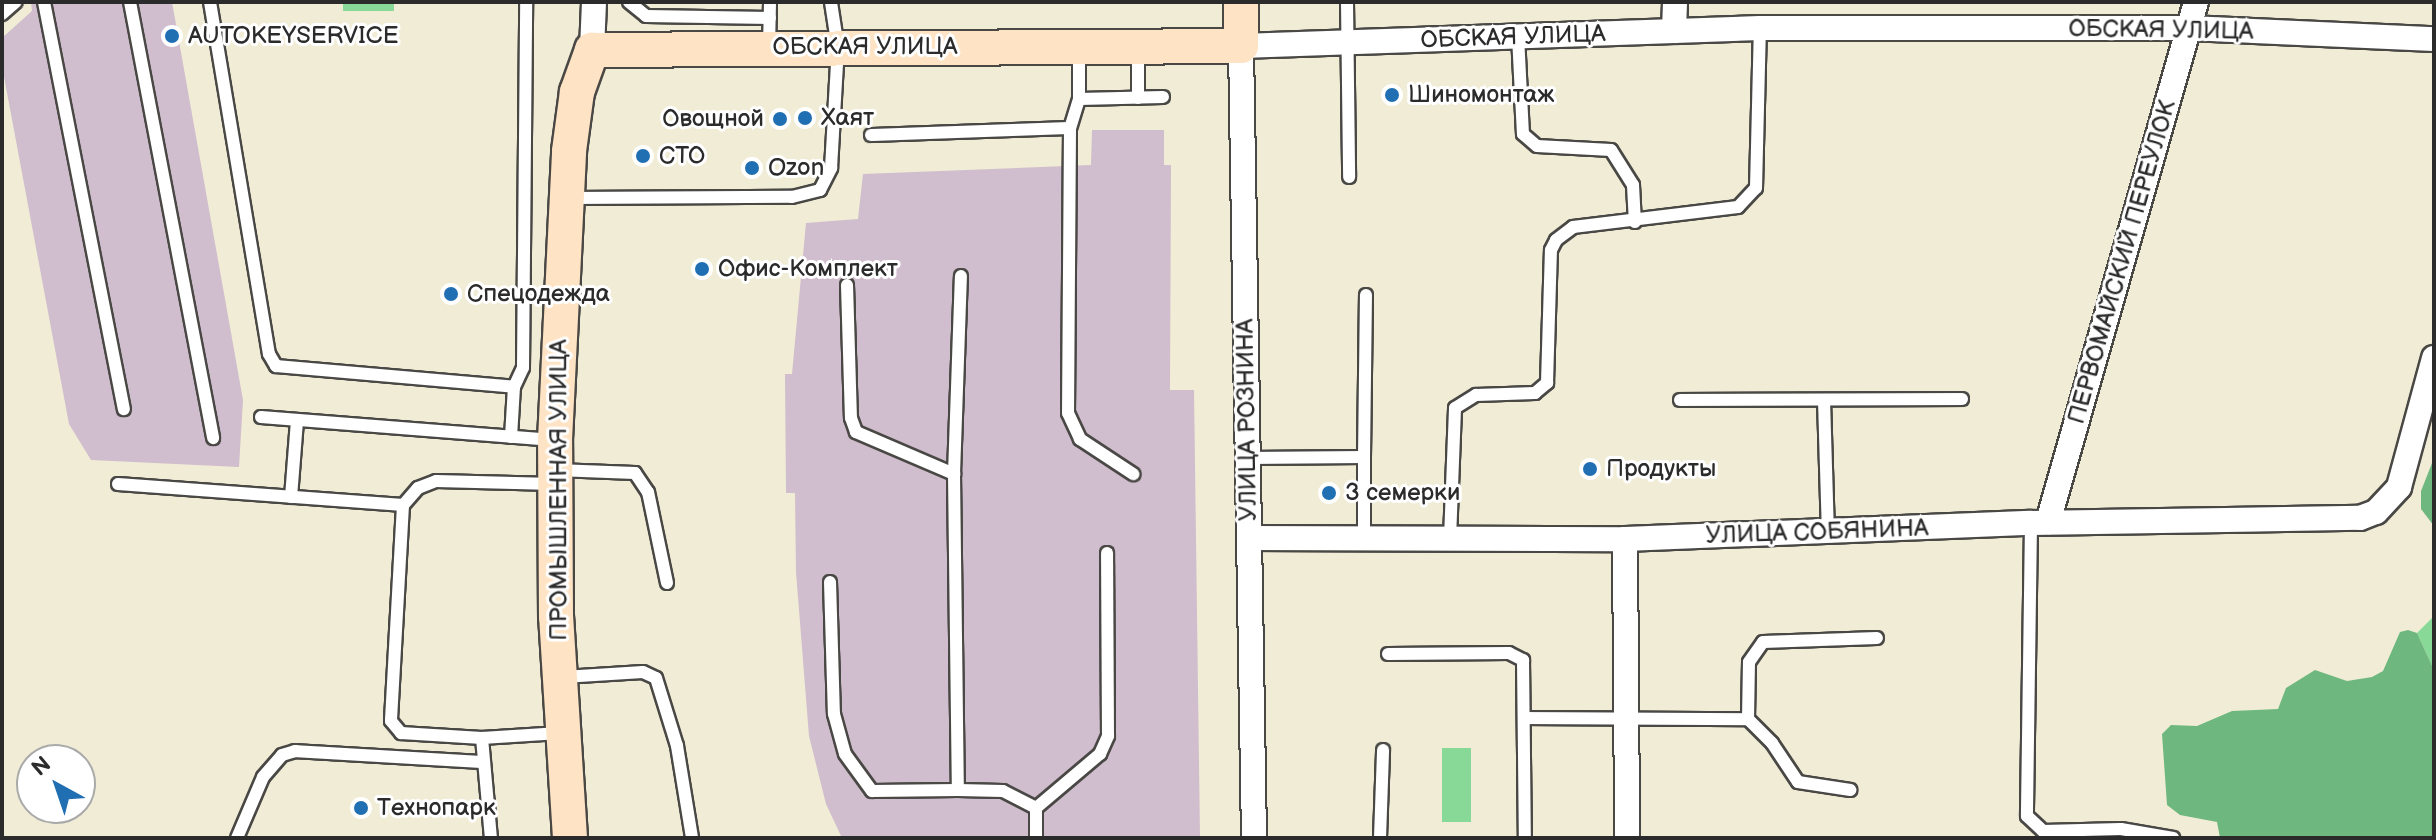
<!DOCTYPE html>
<html>
<head>
<meta charset="utf-8">
<style>
  body { margin:0 }
  #map { position:relative; width:2436px; height:840px; overflow:hidden; background:#f1ecd6; font-family:"Balsamiq Sans",sans-serif }
  div>[style] { position:absolute }
  .industrial>* { inset:0; background:#d0bdcd }
  .green>* { inset:0; background:#88d897; transform-origin:0 0 }
  .forest>* { inset:0; background:#6eb880 }
  .roads { filter:drop-shadow(2px 0 #494845) drop-shadow(-2px 0 #494845) drop-shadow(0 2px #494845) drop-shadow(0 -2px #494845) }
  .service>* { height:12px; margin:-6px; padding:0 6px; transform-origin:6px; border-radius:6px; background:#fff }
  .minor>* { height:24px; margin:-12px; padding:0 12px; transform-origin:12px; border-radius:12px; background:#fff }
  .secondary>* { height:34px; margin:-17px; padding:0 17px; transform-origin:17px; border-radius:17px; background:#fee4c5 }
  .dots>* { width:22px; height:22px; translate:-50% -50%; box-sizing:border-box; border:4px solid #fff; border-radius:50% }
  span { translate:-50% -50%; white-space:nowrap; text-align:center; line-height:1.15; -webkit-text-stroke:6px #fff; paint-order:stroke }
  .street-label { font-size:24px; color:#2b2b2b }
  .poi-label { font-size:24px; color:#2b2b2b }
  .left { translate:0 -50%; text-align:left }
  .right { translate:-100% -50%; text-align:right }
  .frame { position:absolute; inset:0; border:4px solid #2b2b2b; pointer-events:none }
  .north { position:absolute; left:16px; top:744px; width:80px; height:80px; box-sizing:border-box; background:#fff; border:2px solid #aaa; border-radius:50%; rotate:320deg; font-size:22px; font-weight:700; line-height:32px; text-align:center; color:#2b2b2b }
  .north::after { content:''; display:block; margin:auto; width:28px; height:36px; background:#1f6fb2; clip-path:polygon(50% 0,100% 100%,50% 72%,0 100%) }
</style>
</head>
<body>
<div id="map">
  <div class="industrial">
    <div style="clip-path:polygon(31px 2px,172px 2px,243px 400px,239px 467px,91px 460px,69px 424px,2px 66px,2px 38px,32px 11px)"></div>
    <div style="clip-path:polygon(1092px 130px,1164px 130px,1164px 165px,1171px 165px,1170px 390px,1194px 390px,1200px 838px,842px 838px,826px 804px,809px 736px,796px 572px,795px 493px,786px 493px,785px 374px,792px 374px,806px 223px,858px 219px,863px 174px,1091px 165px)"></div>
  </div>
  <div class="green">
    <div style="left:343px;top:2px;width:51px;height:9px"></div>
    <div style="clip-path:polygon(2434px 616px,2434px 670px,2417px 633px)"></div>
    <div style="left:1442px;top:748px;width:29px;height:74px"></div>
  </div>
  <div class="forest">
    <div style="clip-path:polygon(2434px 458px,2434px 526px,2421px 509px,2421px 491px)"></div>
    <div style="clip-path:polygon(2408px 630px,2417px 633px,2434px 670px,2434px 838px,2220px 838px,2217px 822px,2180px 815px,2167px 805px,2162px 734px,2171px 725px,2197px 726px,2232px 711px,2278px 709px,2286px 688px,2315px 670px,2347px 681px,2372px 677px,2383px 671px,2400px 632px)"></div>
  </div>
  <div class="roads">
    <div class="service">
      <div style="left:44px;top:2px;width:415px;rotate:78.9deg"></div>
      <div style="left:130px;top:2px;width:444px;rotate:79.2deg"></div>
      <div style="left:210px;top:2px;width:357px;rotate:80.5deg"></div>
      <div style="left:269px;top:354px;width:14px;rotate:60deg"></div>
      <div style="left:276px;top:366px;width:239px;rotate:5deg"></div>
      <div style="left:514px;top:387px;width:21px;rotate:-65deg"></div>
      <div style="left:523px;top:368px;width:366px;rotate:-89.5deg"></div>
      <div style="left:629px;top:2px;width:22px;rotate:39deg"></div>
      <div style="left:646px;top:16px;width:124px;rotate:0.9deg"></div>
      <div style="left:1347px;top:2px;width:175px;rotate:89.3deg"></div>
      <div style="left:2px;top:14px;width:18px;rotate:-41deg"></div>
      <div style="left:1518px;top:36px;width:98px;rotate:87.1deg"></div>
      <div style="left:1523px;top:134px;width:18px;rotate:41deg"></div>
      <div style="left:1537px;top:146px;width:74px;rotate:3.1deg"></div>
      <div style="left:1611px;top:150px;width:41px;rotate:57.8deg"></div>
      <div style="left:1633px;top:185px;width:37px;rotate:87deg"></div>
      <div style="left:769px;top:47px;width:45px;rotate:-88.7deg"></div>
      <div style="left:1138px;top:49px;width:49px;rotate:90deg"></div>
      <div style="left:1079px;top:50px;width:49px;rotate:90deg"></div>
      <div style="left:1079px;top:99px;width:30px;rotate:107deg"></div>
      <div style="left:1070px;top:128px;width:285px;rotate:90.4deg"></div>
      <div style="left:1068px;top:413px;width:29px;rotate:65deg"></div>
      <div style="left:1080px;top:439px;width:64px;rotate:33.4deg"></div>
      <div style="left:1079px;top:99px;width:84px;rotate:-1.4deg"></div>
      <div style="left:871px;top:135px;width:199px;rotate:-2deg"></div>
      <div style="left:569px;top:198px;width:223px;rotate:-0.3deg"></div>
      <div style="left:792px;top:197px;width:29px;rotate:-14deg"></div>
      <div style="left:820px;top:190px;width:25px;rotate:-63deg"></div>
      <div style="left:831px;top:168px;width:120px;rotate:-86.7deg"></div>
      <div style="left:838px;top:48px;width:47px;rotate:-98.7deg"></div>
      <div style="left:847px;top:285px;width:133px;rotate:88.3deg"></div>
      <div style="left:851px;top:418px;width:15px;rotate:70deg"></div>
      <div style="left:856px;top:432px;width:107px;rotate:23.2deg"></div>
      <div style="left:954px;top:474px;width:316px;rotate:89.3deg"></div>
      <div style="left:958px;top:790px;width:45px;rotate:1.3deg"></div>
      <div style="left:1003px;top:791px;width:37px;rotate:27deg"></div>
      <div style="left:1680px;top:400px;width:282px;rotate:-0.2deg"></div>
      <div style="left:1824px;top:400px;width:132px;rotate:88.3deg"></div>
      <div style="left:261px;top:417px;width:293px;rotate:4.5deg"></div>
      <div style="left:511px;top:437px;width:50px;rotate:-86.6deg"></div>
      <div style="left:1364px;top:457px;width:162px;rotate:-89.3deg"></div>
      <div style="left:1247px;top:458px;width:117px;rotate:-0.5deg"></div>
      <div style="left:1364px;top:457px;width:82px;rotate:90deg"></div>
      <div style="left:556px;top:470px;width:79px;rotate:2.2deg"></div>
      <div style="left:635px;top:473px;width:23px;rotate:56deg"></div>
      <div style="left:648px;top:492px;width:93px;rotate:78.2deg"></div>
      <div style="left:954px;top:474px;width:198px;rotate:-88deg"></div>
      <div style="left:118px;top:484px;width:286px;rotate:4.2deg"></div>
      <div style="left:554px;top:484px;width:118px;rotate:-178.5deg"></div>
      <div style="left:436px;top:481px;width:19px;rotate:159deg"></div>
      <div style="left:418px;top:488px;width:23px;rotate:131deg"></div>
      <div style="left:403px;top:505px;width:216px;rotate:93.2deg"></div>
      <div style="left:391px;top:721px;width:16px;rotate:50deg"></div>
      <div style="left:401px;top:733px;width:81px;rotate:3.5deg"></div>
      <div style="left:482px;top:738px;width:78px;rotate:-3.7deg"></div>
      <div style="left:291px;top:497px;width:77px;rotate:-85.5deg"></div>
      <div style="left:2031px;top:523px;width:293px;rotate:90.8deg"></div>
      <div style="left:2027px;top:816px;width:22px;rotate:43deg"></div>
      <div style="left:2043px;top:831px;width:78px;rotate:-1.5deg"></div>
      <div style="left:2121px;top:829px;width:53px;rotate:9.8deg"></div>
      <div style="left:1450px;top:539px;width:131px;rotate:-87.8deg"></div>
      <div style="left:1455px;top:408px;width:25px;rotate:-32deg"></div>
      <div style="left:1476px;top:395px;width:59px;rotate:-1.9deg"></div>
      <div style="left:1535px;top:393px;width:16px;rotate:-40deg"></div>
      <div style="left:1547px;top:383px;width:133px;rotate:-88.3deg"></div>
      <div style="left:1551px;top:250px;width:11px;rotate:-63deg"></div>
      <div style="left:1556px;top:240px;width:21px;rotate:-37deg"></div>
      <div style="left:1573px;top:227px;width:166px;rotate:-6.9deg"></div>
      <div style="left:1738px;top:207px;width:26px;rotate:-47deg"></div>
      <div style="left:1756px;top:188px;width:160px;rotate:-88.6deg"></div>
      <div style="left:830px;top:582px;width:132px;rotate:88.3deg"></div>
      <div style="left:834px;top:714px;width:41px;rotate:74.6deg"></div>
      <div style="left:845px;top:754px;width:46px;rotate:53.9deg"></div>
      <div style="left:872px;top:791px;width:86px;rotate:-0.7deg"></div>
      <div style="left:1388px;top:654px;width:121px;rotate:-0.5deg"></div>
      <div style="left:1509px;top:653px;width:16px;rotate:27deg"></div>
      <div style="left:1523px;top:660px;width:178px;rotate:89.4deg"></div>
      <div style="left:563px;top:677px;width:80px;rotate:-3.6deg"></div>
      <div style="left:643px;top:672px;width:14px;rotate:25deg"></div>
      <div style="left:656px;top:678px;width:71px;rotate:72.8deg"></div>
      <div style="left:677px;top:746px;width:93px;rotate:80.7deg"></div>
      <div style="left:1526px;top:718px;width:222px;rotate:0.3deg"></div>
      <div style="left:1748px;top:719px;width:57px;rotate:-89deg"></div>
      <div style="left:1749px;top:662px;width:24px;rotate:-55deg"></div>
      <div style="left:1763px;top:642px;width:114px;rotate:-2deg"></div>
      <div style="left:1748px;top:719px;width:34px;rotate:45deg"></div>
      <div style="left:1772px;top:743px;width:47px;rotate:56.3deg"></div>
      <div style="left:1798px;top:782px;width:53px;rotate:8.7deg"></div>
      <div style="left:482px;top:738px;width:100px;rotate:84.9deg"></div>
      <div style="left:237px;top:838px;width:66px;rotate:-66.9deg"></div>
      <div style="left:263px;top:777px;width:29px;rotate:-49deg"></div>
      <div style="left:282px;top:755px;width:14px;rotate:-17deg"></div>
      <div style="left:295px;top:751px;width:185px;rotate:3.4deg"></div>
      <div style="left:1036px;top:838px;width:30px;rotate:-90deg"></div>
      <div style="left:1036px;top:808px;width:84px;rotate:-40.2deg"></div>
      <div style="left:1100px;top:754px;width:20px;rotate:-66deg"></div>
      <div style="left:1108px;top:736px;width:183px;rotate:-90.3deg"></div>
      <div style="left:1380px;top:838px;width:88px;rotate:-88deg"></div>
    </div>
    <div class="minor">
      <div style="left:1674px;top:31px;width:29px;rotate:-88deg"></div>
      <div style="left:592px;top:50px;width:48px;rotate:-87.6deg"></div>
      <div style="left:2048px;top:522px;width:541px;rotate:-74.11deg"></div>
      <div style="left:1249px;top:538px;width:376px;rotate:0.2deg"></div>
      <div style="left:1625px;top:539px;width:406px;rotate:-2.3deg"></div>
      <div style="left:2031px;top:523px;width:329px;rotate:-0.9deg"></div>
      <div style="left:2360px;top:518px;width:17px;rotate:-21deg"></div>
      <div style="left:2376px;top:512px;width:34px;rotate:-47deg"></div>
      <div style="left:2399px;top:487px;width:134px;rotate:-74.8deg"></div>
      <div style="left:1625px;top:539px;width:299px;rotate:89.6deg"></div>
      <div style="left:1254px;top:838px;width:792px;rotate:-90.94deg"></div>
      <div style="left:1241px;top:46px;width:519px;rotate:-1.99deg"></div>
      <div style="left:1760px;top:28px;width:429px"></div>
      <div style="left:2189px;top:28px;width:245px;rotate:2.6deg"></div>
    </div>
    <div class="secondary">
      <div style="left:570px;top:838px;width:221px;rotate:-93.6deg"></div>
      <div style="left:556px;top:617px;width:177px;rotate:-90.3deg"></div>
      <div style="left:555px;top:440px;width:289px;rotate:-87.2deg"></div>
      <div style="left:569px;top:151px;width:60px;rotate:-82.3deg"></div>
      <div style="left:577px;top:92px;width:45px;rotate:-70.3deg"></div>
      <div style="left:592px;top:50px;width:649px;rotate:-0.35deg"></div>
      <div style="left:1241px;top:46px;width:44px;rotate:-90deg"></div>
    </div>
  </div>
  <div class="dots">
    <div style="left:172px;top:36px;background:#1f6fb2"></div>
    <div style="left:1392px;top:95px;background:#1f6fb2"></div>
    <div style="left:805px;top:118px;background:#1f6fb2"></div>
    <div style="left:780px;top:119px;background:#1f6fb2"></div>
    <div style="left:643px;top:156px;background:#1f6fb2"></div>
    <div style="left:752px;top:168px;background:#1f6fb2"></div>
    <div style="left:702px;top:269px;background:#1f6fb2"></div>
    <div style="left:451px;top:294px;background:#1f6fb2"></div>
    <div style="left:1590px;top:469px;background:#1f6fb2"></div>
    <div style="left:1329px;top:493px;background:#1f6fb2"></div>
    <div style="left:361px;top:808px;background:#1f6fb2"></div>
  </div>
  <div class="street-label">
    <span style="left:2161px;top:30px;rotate:1deg">ОБСКАЯ УЛИЦА</span>
    <span style="left:1513px;top:37px;rotate:-2deg">ОБСКАЯ УЛИЦА</span>
    <span style="left:865px;top:47px">ОБСКАЯ УЛИЦА</span>
    <span style="left:2122px;top:262px;rotate:-74deg">ПЕРВОМАЙСКИЙ ПЕРЕУЛОК</span>
    <span style="left:1247px;top:420px;rotate:-91deg">УЛИЦА РОЗНИНА</span>
    <span style="left:559px;top:490px;rotate:-90deg">ПРОМЫШЛЕННАЯ УЛИЦА</span>
    <span style="left:1817px;top:532px;rotate:-2deg">УЛИЦА СОБЯНИНА</span>
  </div>
  <div class="poi-label">
    <span class="left" style="left:188px;top:36px">AUTOKEYSERVICE</span>
    <span class="left" style="left:1408px;top:95px">Шиномонтаж</span>
    <span class="left" style="left:821px;top:118px">Хаят</span>
    <span class="right" style="left:764px;top:119px">Овощной</span>
    <span class="left" style="left:659px;top:156px">СТО</span>
    <span class="left" style="left:768px;top:168px">Ozon</span>
    <span class="left" style="left:718px;top:269px">Офис-Комплект</span>
    <span class="left" style="left:467px;top:294px">Спецодежда</span>
    <span class="left" style="left:1606px;top:469px">Продукты</span>
    <span class="left" style="left:1345px;top:493px">3 семерки</span>
    <span class="left" style="left:377px;top:808px">Технопарк</span>
  </div>
  <div class="frame"></div>
  <div class="north">N</div>
</div>
</body>
</html>
